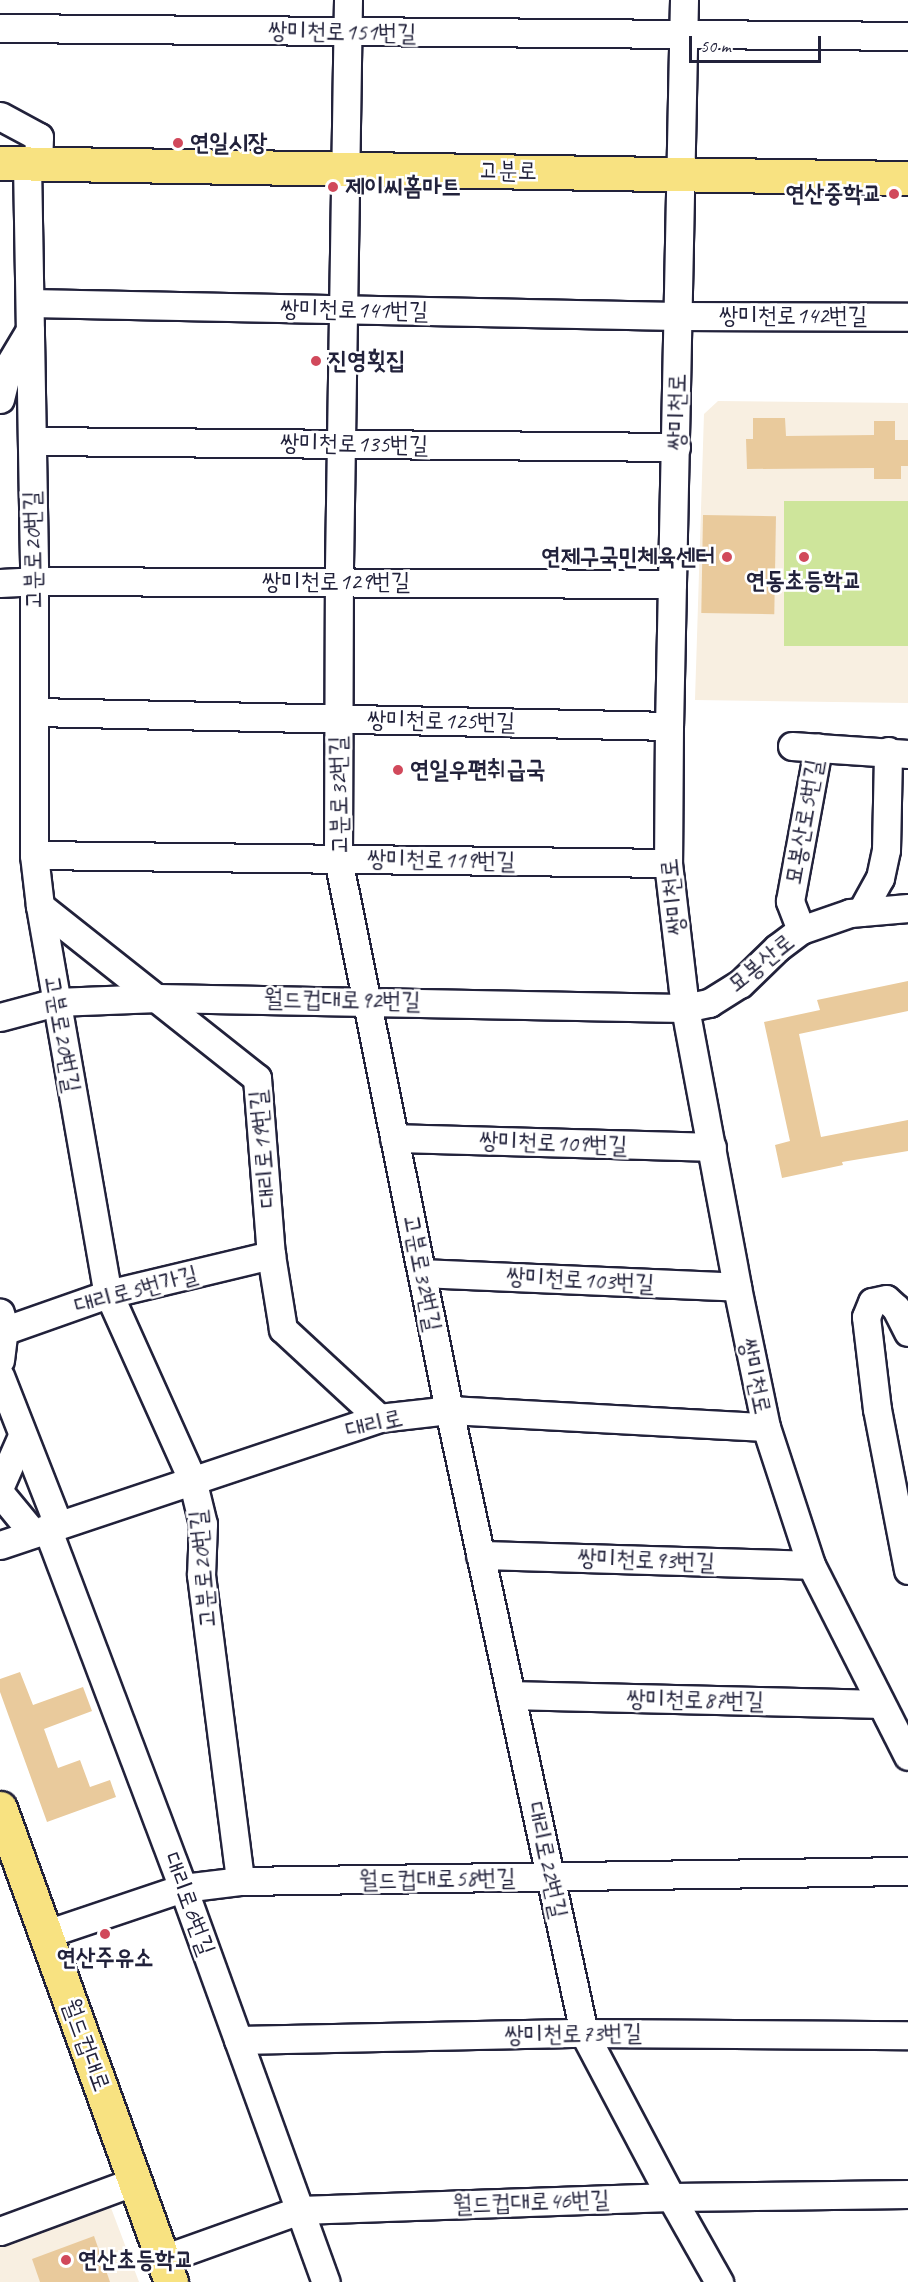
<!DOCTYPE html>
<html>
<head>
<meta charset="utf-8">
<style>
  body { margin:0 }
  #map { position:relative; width:908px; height:2282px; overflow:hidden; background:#fff; font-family:Caveat,"Poor Story",sans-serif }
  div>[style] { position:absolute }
  .built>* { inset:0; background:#f8efe1 }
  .green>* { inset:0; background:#cee59b; transform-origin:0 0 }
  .building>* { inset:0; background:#e9ca9c; transform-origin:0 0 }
  .roads { filter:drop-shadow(2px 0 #22223b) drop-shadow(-2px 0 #22223b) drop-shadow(0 2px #22223b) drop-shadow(0 -2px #22223b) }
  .minor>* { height:27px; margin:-13.5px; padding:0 13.5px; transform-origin:13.5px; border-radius:13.5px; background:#fff }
  .major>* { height:33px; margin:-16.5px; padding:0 16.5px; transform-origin:16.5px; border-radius:16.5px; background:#f8e281 }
  .dots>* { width:16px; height:16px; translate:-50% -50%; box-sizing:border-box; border:3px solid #fff; border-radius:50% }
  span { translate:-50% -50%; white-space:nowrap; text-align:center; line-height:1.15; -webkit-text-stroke:5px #fff; paint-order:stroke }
  .street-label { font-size:24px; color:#22223b }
  .poi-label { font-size:24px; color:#22223b; font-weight:700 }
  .left { translate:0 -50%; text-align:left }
  .right { translate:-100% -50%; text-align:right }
  .scale { position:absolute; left:689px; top:36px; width:132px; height:27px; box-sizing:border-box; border:3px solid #22223b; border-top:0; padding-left:8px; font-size:18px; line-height:21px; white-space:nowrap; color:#22223b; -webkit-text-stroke:4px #fff; paint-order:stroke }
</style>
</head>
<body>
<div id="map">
  <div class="built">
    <div style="clip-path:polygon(718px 401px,908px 403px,908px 703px,695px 700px,704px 414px)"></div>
    <div style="clip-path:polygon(108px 2200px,139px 2282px,0 2282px,0 2238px)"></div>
  </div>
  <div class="green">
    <div style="left:784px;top:501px;width:124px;height:145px"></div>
  </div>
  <div class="building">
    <div style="clip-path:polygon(753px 418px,785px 418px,786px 436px,874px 435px,874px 421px,895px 421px,895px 440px,908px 440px,908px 466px,901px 466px,901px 479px,874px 479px,874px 468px,747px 469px,746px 439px,753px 439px)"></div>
    <div style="left:703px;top:515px;width:73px;height:98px;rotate:1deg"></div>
    <div style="clip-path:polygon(908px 981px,908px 1011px,799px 1034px,821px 1137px,908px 1120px,908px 1151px,842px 1162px,843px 1165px,782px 1178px,775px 1145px,790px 1141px,764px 1022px,820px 1010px,817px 1000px)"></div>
    <div style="clip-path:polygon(20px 1672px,33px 1705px,83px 1687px,92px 1711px,44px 1729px,58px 1768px,80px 1760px,90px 1787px,110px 1780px,116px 1797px,47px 1822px,0 1692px,0 1679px)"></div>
    <div style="clip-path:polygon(94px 2236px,110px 2282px,40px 2282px,32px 2259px)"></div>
  </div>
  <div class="roads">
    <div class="minor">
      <div style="left:348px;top:0;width:568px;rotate:90.91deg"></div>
      <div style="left:339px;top:568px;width:291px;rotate:90.2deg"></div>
      <div style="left:338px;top:859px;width:562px;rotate:78.61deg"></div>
      <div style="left:449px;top:1410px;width:637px;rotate:77.77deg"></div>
      <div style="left:584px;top:2033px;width:186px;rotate:62.1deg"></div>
      <div style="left:671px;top:2197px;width:98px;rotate:60.5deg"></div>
      <div style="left:684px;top:0;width:726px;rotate:91.18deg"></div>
      <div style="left:669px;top:726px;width:137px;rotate:90.4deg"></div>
      <div style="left:668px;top:863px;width:146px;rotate:83.3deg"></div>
      <div style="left:685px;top:1008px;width:284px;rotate:79.4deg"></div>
      <div style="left:737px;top:1287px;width:143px;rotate:78.3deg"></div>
      <div style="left:766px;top:1427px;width:145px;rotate:71.9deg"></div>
      <div style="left:811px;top:1565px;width:214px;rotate:63.1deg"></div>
      <div style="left:0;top:28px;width:908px;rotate:0.5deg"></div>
      <div style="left:0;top:116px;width:44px;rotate:28.3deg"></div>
      <div style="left:39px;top:137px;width:27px;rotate:92deg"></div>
      <div style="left:27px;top:163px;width:418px;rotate:89deg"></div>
      <div style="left:34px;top:581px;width:274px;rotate:90deg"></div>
      <div style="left:34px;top:855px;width:51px;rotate:83.3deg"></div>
      <div style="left:40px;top:906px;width:390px;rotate:80.1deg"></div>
      <div style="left:107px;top:1290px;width:207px;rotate:65.8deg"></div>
      <div style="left:192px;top:1479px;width:46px;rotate:76.3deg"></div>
      <div style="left:203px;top:1524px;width:51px;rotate:92.2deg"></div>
      <div style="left:201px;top:1575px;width:308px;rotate:82.7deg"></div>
      <div style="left:30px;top:303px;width:648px;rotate:1.15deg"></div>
      <div style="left:678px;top:316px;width:230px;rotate:0.2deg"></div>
      <div style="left:0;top:399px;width:33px;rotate:-76deg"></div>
      <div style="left:8px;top:367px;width:43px;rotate:-59.3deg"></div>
      <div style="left:32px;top:441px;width:644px;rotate:0.53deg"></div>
      <div style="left:0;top:583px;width:34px;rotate:-3deg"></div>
      <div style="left:34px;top:581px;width:638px;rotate:0.27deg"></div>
      <div style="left:34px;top:712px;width:635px;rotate:1.26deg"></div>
      <div style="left:792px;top:746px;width:26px;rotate:4deg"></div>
      <div style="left:34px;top:855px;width:634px;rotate:0.72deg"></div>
      <div style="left:40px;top:906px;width:277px;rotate:38.4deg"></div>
      <div style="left:257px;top:1078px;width:178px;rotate:85.5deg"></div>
      <div style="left:271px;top:1255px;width:75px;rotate:80.8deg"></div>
      <div style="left:283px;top:1329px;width:131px;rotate:42.8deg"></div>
      <div style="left:861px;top:912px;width:39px;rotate:-61deg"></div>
      <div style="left:880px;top:878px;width:29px;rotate:-78deg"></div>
      <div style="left:886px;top:850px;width:99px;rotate:-88.8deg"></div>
      <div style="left:801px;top:930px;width:31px;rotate:-111deg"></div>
      <div style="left:790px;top:901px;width:156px;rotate:-79.6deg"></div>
      <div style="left:818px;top:748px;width:90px;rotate:3.8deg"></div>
      <div style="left:0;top:1017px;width:58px;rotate:-15deg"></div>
      <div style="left:56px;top:1002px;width:102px;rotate:-2.2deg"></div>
      <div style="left:158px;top:998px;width:527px;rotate:1.09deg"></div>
      <div style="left:685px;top:1008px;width:25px;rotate:-12deg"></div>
      <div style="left:709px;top:1003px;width:36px;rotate:-32deg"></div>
      <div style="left:740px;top:984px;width:52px;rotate:-44.2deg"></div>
      <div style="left:777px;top:948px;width:30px;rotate:-37deg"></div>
      <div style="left:801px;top:930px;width:52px;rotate:-19.1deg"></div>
      <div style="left:850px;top:913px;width:58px;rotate:-4.9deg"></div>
      <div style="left:394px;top:1138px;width:318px;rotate:1.6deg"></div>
      <div style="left:422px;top:1273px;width:315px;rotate:2.5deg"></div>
      <div style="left:3px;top:1331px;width:111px;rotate:-19.4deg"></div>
      <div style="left:108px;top:1294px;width:168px;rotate:-13.5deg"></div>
      <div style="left:908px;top:1332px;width:27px;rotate:-117deg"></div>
      <div style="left:896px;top:1308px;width:13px;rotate:-138deg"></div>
      <div style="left:886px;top:1299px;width:14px;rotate:168deg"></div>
      <div style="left:872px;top:1302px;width:16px;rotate:112deg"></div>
      <div style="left:866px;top:1317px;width:93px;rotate:83.2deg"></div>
      <div style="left:877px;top:1409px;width:164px;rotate:79.1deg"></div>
      <div style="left:0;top:1360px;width:34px;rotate:-83deg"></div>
      <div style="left:4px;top:1326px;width:14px;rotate:-107deg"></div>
      <div style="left:0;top:1376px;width:159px;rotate:68.6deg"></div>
      <div style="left:0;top:1486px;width:55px;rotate:-66.3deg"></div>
      <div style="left:0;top:1493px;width:52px;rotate:50.5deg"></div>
      <div style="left:47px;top:1528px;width:382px;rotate:69.3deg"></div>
      <div style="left:182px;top:1885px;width:422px;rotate:70.1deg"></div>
      <div style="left:0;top:1545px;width:400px;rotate:-18.5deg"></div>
      <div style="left:379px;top:1418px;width:70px;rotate:-6.5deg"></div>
      <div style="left:449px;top:1410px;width:317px;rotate:3.1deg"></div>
      <div style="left:480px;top:1555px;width:331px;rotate:1.7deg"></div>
      <div style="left:511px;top:1695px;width:369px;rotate:1.4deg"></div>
      <div style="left:46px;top:1934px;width:145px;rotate:-18.6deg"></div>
      <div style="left:183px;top:1888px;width:57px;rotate:-7deg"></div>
      <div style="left:240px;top:1881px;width:668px;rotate:-0.86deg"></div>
      <div style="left:238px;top:2040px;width:346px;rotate:-1.2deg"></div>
      <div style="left:584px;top:2033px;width:324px;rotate:0.4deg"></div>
      <div style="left:0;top:2231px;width:144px;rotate:-20.3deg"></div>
      <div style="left:163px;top:2259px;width:145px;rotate:-19.7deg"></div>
      <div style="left:300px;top:2210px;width:371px;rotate:-2deg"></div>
      <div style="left:671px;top:2197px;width:237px;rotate:-0.7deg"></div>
    </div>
    <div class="major">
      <div style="left:0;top:163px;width:908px;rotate:0.95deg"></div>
      <div style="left:0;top:1808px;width:504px;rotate:70.16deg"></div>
    </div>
  </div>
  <div class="dots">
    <div style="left:178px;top:143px;background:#d1495b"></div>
    <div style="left:333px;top:187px;background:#d1495b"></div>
    <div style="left:894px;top:194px;background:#d1495b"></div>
    <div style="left:316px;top:361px;background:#d1495b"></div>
    <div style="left:727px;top:557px;background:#d1495b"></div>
    <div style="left:804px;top:557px;background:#d1495b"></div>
    <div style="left:398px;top:770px;background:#d1495b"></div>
    <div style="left:105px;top:1934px;background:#d1495b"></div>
    <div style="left:66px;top:2260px;background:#d1495b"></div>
  </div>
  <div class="street-label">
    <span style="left:342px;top:32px;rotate:1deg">쌍미천로151번길</span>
    <span style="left:508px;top:171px;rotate:1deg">고분로</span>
    <span style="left:354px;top:310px;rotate:1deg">쌍미천로141번길</span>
    <span style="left:793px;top:316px">쌍미천로142번길</span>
    <span style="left:677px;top:412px;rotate:-89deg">쌍미천로</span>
    <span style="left:354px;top:444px;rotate:1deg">쌍미천로135번길</span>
    <span style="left:33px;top:550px;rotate:-91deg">고분로20번길</span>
    <span style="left:336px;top:582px">쌍미천로129번길</span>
    <span style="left:441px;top:721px;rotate:1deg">쌍미천로125번길</span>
    <span style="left:339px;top:795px;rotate:-91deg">고분로32번길</span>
    <span style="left:804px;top:822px;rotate:-80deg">묘봉산로5번길</span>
    <span style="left:441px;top:860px;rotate:1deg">쌍미천로119번길</span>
    <span style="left:673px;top:897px;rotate:-96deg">쌍미천로</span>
    <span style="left:761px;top:963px;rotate:-39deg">묘봉산로</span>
    <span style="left:342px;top:1000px;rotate:1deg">월드컵대로92번길</span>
    <span style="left:62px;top:1034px;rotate:80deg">고분로20번길</span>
    <span style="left:553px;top:1143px;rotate:2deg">쌍미천로109번길</span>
    <span style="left:263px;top:1149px;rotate:-95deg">대리로19번길</span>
    <span style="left:422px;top:1273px;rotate:79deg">고분로32번길</span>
    <span style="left:580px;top:1280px;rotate:3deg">쌍미천로103번길</span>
    <span style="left:136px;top:1290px;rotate:-15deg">대리로5번가길</span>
    <span style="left:755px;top:1376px;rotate:78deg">쌍미천로</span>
    <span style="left:374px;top:1424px;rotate:-13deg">대리로</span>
    <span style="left:646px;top:1560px;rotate:2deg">쌍미천로93번길</span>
    <span style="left:203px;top:1569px;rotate:-95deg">고분로20번길</span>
    <span style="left:695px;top:1700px;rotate:1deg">쌍미천로87번길</span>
    <span style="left:547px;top:1860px;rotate:78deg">대리로22번길</span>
    <span style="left:437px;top:1879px;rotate:-1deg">월드컵대로58번길</span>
    <span style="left:189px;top:1904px;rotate:70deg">대리로6번길</span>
    <span style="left:573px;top:2034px;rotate:-1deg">쌍미천로73번길</span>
    <span style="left:86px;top:2045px;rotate:70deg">월드컵대로</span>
    <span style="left:531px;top:2202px;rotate:-2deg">월드컵대로46번길</span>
  </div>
  <div class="poi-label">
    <span class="left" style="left:190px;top:143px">연일시장</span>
    <span class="left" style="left:345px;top:187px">제이씨홈마트</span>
    <span class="right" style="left:882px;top:194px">연산중학교</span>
    <span class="left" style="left:328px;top:361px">진영횟집</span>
    <span class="right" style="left:715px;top:557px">연제구국민체육센터</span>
    <span style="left:804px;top:581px">연동초등학교</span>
    <span class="left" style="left:410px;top:770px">연일우편취급국</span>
    <span style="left:105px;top:1958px">연산주유소</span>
    <span class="left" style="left:78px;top:2260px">연산초등학교</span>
  </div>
  <div class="scale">50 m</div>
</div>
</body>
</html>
